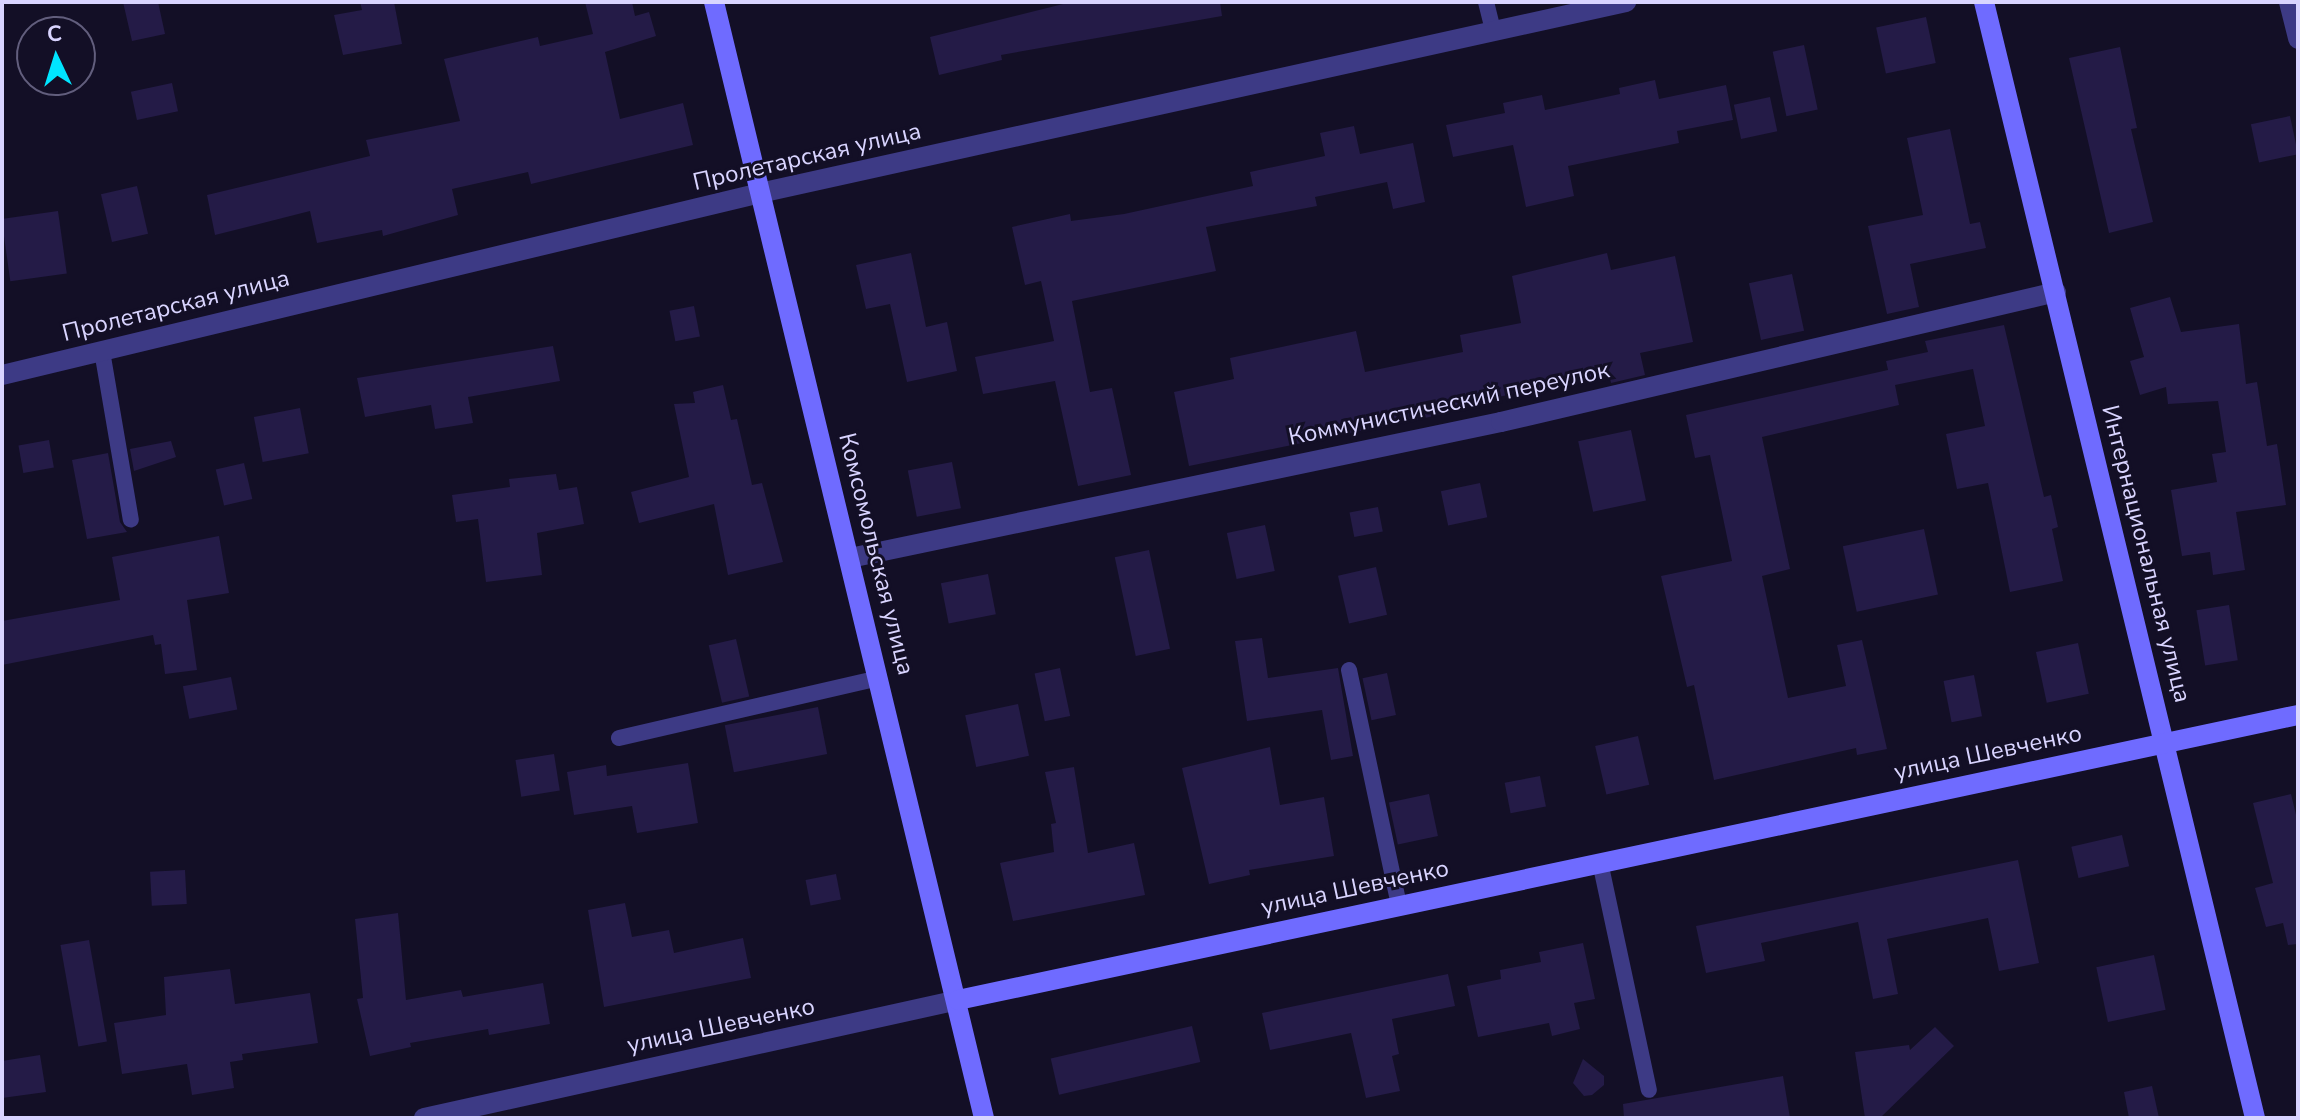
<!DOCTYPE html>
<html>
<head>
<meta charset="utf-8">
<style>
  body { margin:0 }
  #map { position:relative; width:2300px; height:1120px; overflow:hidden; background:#130f26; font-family:"Nunito Sans",sans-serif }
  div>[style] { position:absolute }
  .building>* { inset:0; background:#241b47; transform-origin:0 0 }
  .lane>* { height:16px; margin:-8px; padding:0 8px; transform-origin:8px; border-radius:8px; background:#3d3a85 }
  .street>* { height:20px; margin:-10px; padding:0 10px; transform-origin:10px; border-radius:10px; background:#3d3a85 }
  .secondary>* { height:20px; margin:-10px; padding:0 10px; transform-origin:10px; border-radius:10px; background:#6f6bff }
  span { translate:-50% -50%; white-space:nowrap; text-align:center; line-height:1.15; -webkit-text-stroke:6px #130f26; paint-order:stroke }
  .street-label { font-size:24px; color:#d9d4ff }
  .frame { position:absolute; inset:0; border:4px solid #d9d4ff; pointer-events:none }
  .north { position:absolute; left:16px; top:16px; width:80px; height:80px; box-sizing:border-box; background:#130f26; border:2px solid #625e7d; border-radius:50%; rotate:356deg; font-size:22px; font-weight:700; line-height:32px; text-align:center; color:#d9d4ff }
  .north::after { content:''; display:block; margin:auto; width:28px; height:36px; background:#00e5ff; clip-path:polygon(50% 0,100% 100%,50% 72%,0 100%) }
</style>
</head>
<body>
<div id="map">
  <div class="building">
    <div style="clip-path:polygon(123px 2px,158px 2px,165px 34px,132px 41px)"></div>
    <div style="clip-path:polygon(360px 2px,394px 2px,402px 44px,343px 55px,334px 15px,362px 10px)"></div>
    <div style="clip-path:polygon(585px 2px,632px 2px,635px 16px,649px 12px,656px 36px,605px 52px,620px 119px,683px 103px,693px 145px,531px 184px,528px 172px,452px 189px,458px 215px,383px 236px,382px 230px,317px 243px,310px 211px,215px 235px,207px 195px,370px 156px,366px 140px,460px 121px,444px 59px,538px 37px,540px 46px,593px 34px)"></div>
    <div style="clip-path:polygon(1071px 2px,1220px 2px,1222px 16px,1001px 55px,1002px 60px,939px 75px,930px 37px)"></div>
    <div style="left:1926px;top:17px;width:47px;height:51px;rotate:78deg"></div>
    <div style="left:1804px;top:45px;width:66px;height:32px;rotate:78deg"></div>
    <div style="clip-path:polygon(2120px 47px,2137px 128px,2131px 129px,2153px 222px,2109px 233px,2069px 58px)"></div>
    <div style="clip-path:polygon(1655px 80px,1659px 99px,1726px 85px,1733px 120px,1677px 131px,1679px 143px,1568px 166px,1574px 196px,1526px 207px,1513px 145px,1453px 157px,1446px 125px,1505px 113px,1503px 103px,1542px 95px,1545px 110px,1620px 94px,1619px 88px)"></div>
    <div style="left:172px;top:83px;width:29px;height:42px;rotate:78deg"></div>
    <div style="left:1770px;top:97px;width:35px;height:37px;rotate:78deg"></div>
    <div style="left:2290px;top:116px;width:39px;height:40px;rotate:78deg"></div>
    <div style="clip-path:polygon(1354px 126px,1360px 154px,1413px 143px,1425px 202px,1393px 209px,1387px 182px,1315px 197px,1317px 206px,1206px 227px,1216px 271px,1072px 301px,1090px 392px,1112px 388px,1131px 475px,1078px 486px,1055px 381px,983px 394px,975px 357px,1054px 341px,1041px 281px,1025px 285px,1012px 227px,1070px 214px,1071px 221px,1124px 214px,1253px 186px,1250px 172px,1325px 156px,1320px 133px)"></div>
    <div style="clip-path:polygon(1950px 129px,1970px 224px,1980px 222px,1986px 248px,1910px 264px,1919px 307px,1887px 314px,1868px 226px,1923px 215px,1907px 138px)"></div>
    <div style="left:137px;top:186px;width:49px;height:37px;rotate:77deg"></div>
    <div style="left:58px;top:211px;width:63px;height:57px;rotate:82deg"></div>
    <div style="clip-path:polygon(911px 253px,926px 327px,947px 322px,957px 371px,907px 382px,890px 304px,866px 309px,856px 265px)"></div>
    <div style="clip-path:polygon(1607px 253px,1611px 270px,1675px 256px,1693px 342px,1640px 353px,1645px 375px,1611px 383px,1609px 373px,1443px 409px,1444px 414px,1189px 466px,1174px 392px,1234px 379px,1230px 358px,1356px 331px,1365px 372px,1463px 352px,1460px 335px,1521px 323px,1512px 276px)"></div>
    <div style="left:1792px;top:274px;width:58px;height:44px;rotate:78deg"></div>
    <div style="clip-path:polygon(2170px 297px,2181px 332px,2239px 324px,2246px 384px,2257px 382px,2267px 446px,2277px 444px,2286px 505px,2236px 512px,2245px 570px,2213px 575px,2210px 552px,2182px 556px,2171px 490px,2217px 482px,2212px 454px,2226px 452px,2218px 401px,2168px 404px,2166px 387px,2140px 395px,2130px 361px,2144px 357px,2130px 308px)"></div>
    <div style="left:694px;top:306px;width:31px;height:25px;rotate:79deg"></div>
    <div style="clip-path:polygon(2004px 325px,2044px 497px,2051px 495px,2058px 527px,2052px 529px,2063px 581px,2010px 592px,1988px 483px,1957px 489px,1946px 434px,1985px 426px,1973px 369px,1895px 385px,1899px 405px,1762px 437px,1790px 569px,1762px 576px,1788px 698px,1846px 686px,1837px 645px,1862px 640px,1887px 749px,1857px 755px,1856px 748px,1714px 780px,1694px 685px,1687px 687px,1661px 576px,1732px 561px,1710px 455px,1695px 458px,1686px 415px,1888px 370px,1886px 361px,1928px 352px,1925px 341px)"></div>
    <div style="clip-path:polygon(553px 346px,560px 381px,468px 397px,473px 423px,435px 429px,431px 405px,365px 417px,357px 378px)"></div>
    <div style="clip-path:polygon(723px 385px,731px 420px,737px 419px,752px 485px,762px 483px,783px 562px,728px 575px,714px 504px,639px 523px,631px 492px,689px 477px,674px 404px,695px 403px,693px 392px)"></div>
    <div style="left:300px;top:408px;width:46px;height:47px;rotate:79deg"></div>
    <div style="left:1631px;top:430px;width:72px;height:54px;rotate:78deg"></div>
    <div style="left:49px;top:440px;width:28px;height:31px;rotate:80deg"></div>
    <div style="clip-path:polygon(171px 441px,176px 457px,134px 471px,130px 449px)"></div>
    <div style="clip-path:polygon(108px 453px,120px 522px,127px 532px,87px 539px,72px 460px)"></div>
    <div style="left:952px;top:462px;width:47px;height:45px;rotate:79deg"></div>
    <div style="left:244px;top:463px;width:37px;height:29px;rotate:77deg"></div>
    <div style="clip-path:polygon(556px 474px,559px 490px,577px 487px,584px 524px,537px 533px,542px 575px,486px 582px,478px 519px,456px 522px,452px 495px,510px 487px,509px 479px)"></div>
    <div style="left:1480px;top:483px;width:35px;height:40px;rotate:78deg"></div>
    <div style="left:1378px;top:507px;width:25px;height:29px;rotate:79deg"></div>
    <div style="left:1265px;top:525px;width:47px;height:39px;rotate:78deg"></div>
    <div style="left:1924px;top:529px;width:67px;height:83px;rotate:78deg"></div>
    <div style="clip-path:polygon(219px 536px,229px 593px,187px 600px,197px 670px,165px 674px,161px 644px,155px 645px,153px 635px,2px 665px,2px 621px,120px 600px,112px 557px)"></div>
    <div style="left:1149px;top:550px;width:101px;height:35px;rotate:78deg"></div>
    <div style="left:1376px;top:567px;width:49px;height:39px;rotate:77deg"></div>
    <div style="left:988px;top:574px;width:41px;height:48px;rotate:79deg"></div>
    <div style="left:2229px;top:605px;width:56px;height:33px;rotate:81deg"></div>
    <div style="clip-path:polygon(1262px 638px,1268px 678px,1338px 668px,1353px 756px,1331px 760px,1322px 710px,1247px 721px,1235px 641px)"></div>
    <div style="left:736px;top:639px;width:59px;height:28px;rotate:77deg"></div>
    <div style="left:2078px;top:643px;width:52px;height:43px;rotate:78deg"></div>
    <div style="left:1060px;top:668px;width:49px;height:26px;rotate:78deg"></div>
    <div style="left:1387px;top:673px;width:43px;height:25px;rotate:78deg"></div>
    <div style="left:1974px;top:675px;width:42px;height:31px;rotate:79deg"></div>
    <div style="left:231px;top:677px;width:33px;height:49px;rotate:79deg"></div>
    <div style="left:1018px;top:704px;width:53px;height:54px;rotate:78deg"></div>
    <div style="left:818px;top:707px;width:48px;height:95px;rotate:79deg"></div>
    <div style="left:1638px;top:736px;width:50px;height:44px;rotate:77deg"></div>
    <div style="clip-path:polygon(1270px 747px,1280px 805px,1324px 797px,1334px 856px,1249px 870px,1250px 875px,1209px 884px,1182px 768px)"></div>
    <div style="left:554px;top:754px;width:37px;height:39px;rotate:81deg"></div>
    <div style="clip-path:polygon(688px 763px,698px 823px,637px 833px,632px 806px,574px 815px,567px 772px,606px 765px,607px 776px)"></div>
    <div style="clip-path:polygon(1074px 767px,1088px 853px,1134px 843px,1145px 895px,1013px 921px,1000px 863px,1054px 852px,1051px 824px,1056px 823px,1045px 772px)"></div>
    <div style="left:1540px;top:776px;width:31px;height:36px;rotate:79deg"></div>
    <div style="left:1429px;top:794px;width:43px;height:41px;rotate:78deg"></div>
    <div style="clip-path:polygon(2291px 794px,2298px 823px,2298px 944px,2288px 945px,2283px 923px,2266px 927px,2255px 888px,2273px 883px,2253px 803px)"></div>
    <div style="left:2122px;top:835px;width:32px;height:52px;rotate:77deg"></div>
    <div style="clip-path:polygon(2018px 860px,2039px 963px,1999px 971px,1988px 918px,1887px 939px,1898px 994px,1873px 999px,1858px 922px,1761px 943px,1765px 961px,1706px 973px,1696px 926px)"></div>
    <div style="left:185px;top:870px;width:34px;height:35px;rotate:87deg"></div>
    <div style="left:836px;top:874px;width:26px;height:31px;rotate:79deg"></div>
    <div style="clip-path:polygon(625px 903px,632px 937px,669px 930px,674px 953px,743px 938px,751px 978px,604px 1007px,588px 910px)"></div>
    <div style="clip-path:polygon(398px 913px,406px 1000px,461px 990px,463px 997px,543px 983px,550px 1024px,489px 1035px,488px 1029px,410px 1043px,411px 1047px,370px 1056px,357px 999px,363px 998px,355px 919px)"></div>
    <div style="left:89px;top:940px;width:103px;height:29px;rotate:80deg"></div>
    <div style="clip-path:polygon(1583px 943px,1595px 999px,1574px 1003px,1580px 1029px,1552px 1036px,1549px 1023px,1478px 1037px,1467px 986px,1501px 979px,1500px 970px,1541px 962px,1539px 952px)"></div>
    <div style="left:2154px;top:955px;width:56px;height:59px;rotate:78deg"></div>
    <div style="clip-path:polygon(230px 969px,235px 1004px,310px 993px,318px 1043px,242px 1054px,243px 1060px,230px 1062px,234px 1088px,192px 1095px,187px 1064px,122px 1074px,114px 1023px,166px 1015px,164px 977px)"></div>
    <div style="clip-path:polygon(1448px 974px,1455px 1006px,1392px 1019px,1399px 1054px,1392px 1056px,1400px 1091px,1366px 1098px,1351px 1033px,1270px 1050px,1262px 1013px)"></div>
    <div style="left:1192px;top:1026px;width:37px;height:145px;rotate:77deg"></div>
    <div style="clip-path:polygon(1935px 1027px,1954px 1046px,1880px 1118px,1865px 1118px,1855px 1052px,1909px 1045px,1910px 1050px)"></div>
    <div style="clip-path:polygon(40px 1055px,46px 1092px,2px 1098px,2px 1061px)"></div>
    <div style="clip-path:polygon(1583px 1059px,1604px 1076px,1604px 1085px,1592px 1095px,1584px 1096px,1573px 1083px)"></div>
    <div style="clip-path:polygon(1783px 1076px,1790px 1118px,1624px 1118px,1623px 1104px)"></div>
    <div style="clip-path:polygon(2152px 1086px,2159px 1118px,2129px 1118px,2124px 1092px)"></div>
  </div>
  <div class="lane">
    <div style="left:1486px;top:2px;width:30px;rotate:76deg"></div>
    <div style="left:102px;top:351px;width:171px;rotate:80.3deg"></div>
    <div style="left:1349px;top:670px;width:240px;rotate:78deg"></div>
    <div style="left:619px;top:738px;width:267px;rotate:-13deg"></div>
    <div style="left:1600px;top:862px;width:233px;rotate:77.9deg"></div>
  </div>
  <div class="street">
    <div style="left:2289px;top:2px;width:38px;rotate:76deg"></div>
    <div style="left:2px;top:375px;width:780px;rotate:-13.5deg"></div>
    <div style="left:760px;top:193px;width:887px;rotate:-12.44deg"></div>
    <div style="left:850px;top:558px;width:665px;rotate:-11.8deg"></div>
    <div style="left:1501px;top:422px;width:570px;rotate:-13.18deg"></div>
    <div style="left:424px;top:1118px;width:547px;rotate:-12.46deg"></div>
  </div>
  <div class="secondary">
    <div style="left:714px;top:2px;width:1148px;rotate:76.4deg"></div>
    <div style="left:1984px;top:2px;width:1148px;rotate:76.35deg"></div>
    <div style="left:958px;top:1000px;width:1370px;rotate:-12.01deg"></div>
  </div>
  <div class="street-label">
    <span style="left:807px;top:157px;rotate:-13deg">Пролетарская улица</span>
    <span style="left:176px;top:306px;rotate:-14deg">Пролетарская улица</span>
    <span style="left:1449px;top:404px;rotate:-12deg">Коммунистический переулок</span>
    <span style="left:876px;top:554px;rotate:76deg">Комсомольская улица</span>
    <span style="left:2146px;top:554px;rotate:76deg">Интернациональная улица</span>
    <span style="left:1988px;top:753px;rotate:-12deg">улица Шевченко</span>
    <span style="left:1355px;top:888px;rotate:-12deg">улица Шевченко</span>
    <span style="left:721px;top:1026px;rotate:-12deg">улица Шевченко</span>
  </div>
  <div class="frame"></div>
  <div class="north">С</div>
</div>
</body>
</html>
